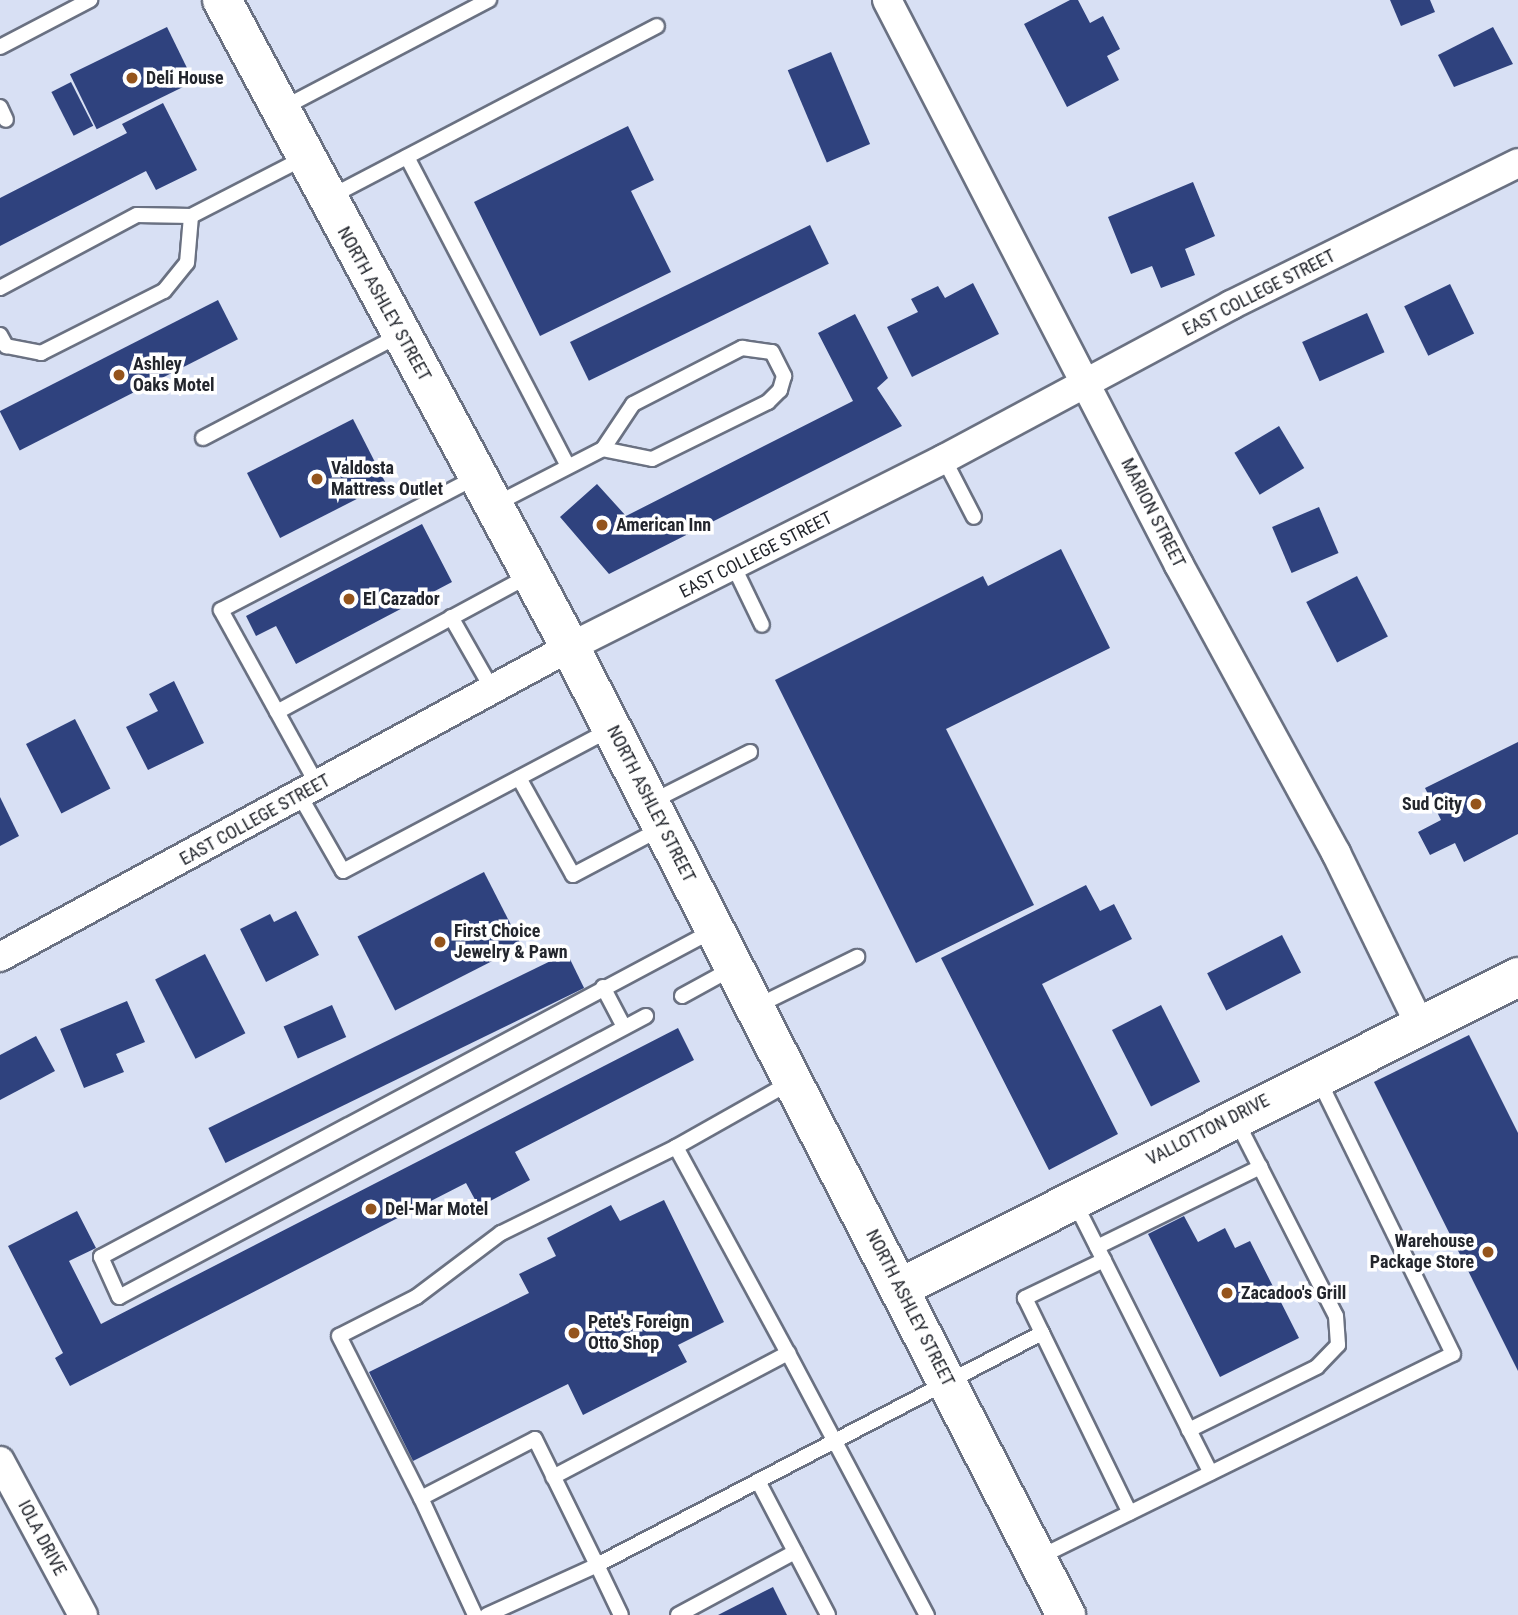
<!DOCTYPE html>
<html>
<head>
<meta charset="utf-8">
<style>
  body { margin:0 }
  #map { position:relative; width:1518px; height:1615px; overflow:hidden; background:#d8e0f4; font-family:"Roboto Condensed",sans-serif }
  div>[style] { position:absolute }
  .building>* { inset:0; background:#2f427e; transform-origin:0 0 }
  .roads { filter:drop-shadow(2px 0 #6a7182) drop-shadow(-2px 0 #6a7182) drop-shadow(0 2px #6a7182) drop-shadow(0 -2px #6a7182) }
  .lane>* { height:14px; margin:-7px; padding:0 7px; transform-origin:7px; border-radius:7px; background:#fff }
  .street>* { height:28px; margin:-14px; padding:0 14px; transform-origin:14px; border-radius:14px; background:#fff }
  .secondary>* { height:38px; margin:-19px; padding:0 19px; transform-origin:19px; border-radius:19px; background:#fff }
  .primary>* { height:38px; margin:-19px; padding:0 19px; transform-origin:19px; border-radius:19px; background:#fff }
  .dots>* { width:19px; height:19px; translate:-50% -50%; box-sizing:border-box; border:4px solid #fff; border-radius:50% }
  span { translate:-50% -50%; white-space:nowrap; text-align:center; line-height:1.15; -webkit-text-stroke:7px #fff; paint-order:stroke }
  .poi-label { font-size:18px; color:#23262d; font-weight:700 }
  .left { translate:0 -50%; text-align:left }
  .right { translate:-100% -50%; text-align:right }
  .street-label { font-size:18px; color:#23262d }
</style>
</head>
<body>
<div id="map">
  <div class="building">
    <div style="clip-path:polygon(1070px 0,1078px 0,1090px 23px,1103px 16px,1120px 49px,1107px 56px,1119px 80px,1067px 107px,1024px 24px)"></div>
    <div style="clip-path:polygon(1390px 0,1430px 0,1435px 12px,1401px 26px)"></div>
    <div style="left:167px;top:27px;width:61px;height:108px;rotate:64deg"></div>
    <div style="clip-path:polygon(1493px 27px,1513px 64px,1454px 87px,1438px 55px)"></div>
    <div style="left:831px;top:52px;width:100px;height:47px;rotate:67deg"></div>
    <div style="left:71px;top:82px;width:49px;height:22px;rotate:63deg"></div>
    <div style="clip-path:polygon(163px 103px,197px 170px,156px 190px,146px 171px,0 246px,0 198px,127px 133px,122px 124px)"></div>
    <div style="clip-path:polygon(628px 126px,654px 180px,631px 191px,671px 272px,540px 336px,474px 202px)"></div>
    <div style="clip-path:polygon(1193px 182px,1215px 236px,1185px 249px,1195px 275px,1161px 288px,1152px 266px,1131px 274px,1108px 217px)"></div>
    <div style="left:810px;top:225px;width:43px;height:267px;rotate:64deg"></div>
    <div style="clip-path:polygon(973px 283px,999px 334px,912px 377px,887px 327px,918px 312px,911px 299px,938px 286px,945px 298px)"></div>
    <div style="left:1450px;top:284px;width:55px;height:51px;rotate:64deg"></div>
    <div style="left:218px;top:300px;width:44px;height:245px;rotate:63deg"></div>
    <div style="left:1367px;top:313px;width:43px;height:71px;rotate:66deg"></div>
    <div style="clip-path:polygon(855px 314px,888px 378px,877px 388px,902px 426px,609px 574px,560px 517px,597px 484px,626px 516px,853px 401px,818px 333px)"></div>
    <div style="left:353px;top:419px;width:73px;height:119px;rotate:63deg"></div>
    <div style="left:1279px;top:426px;width:49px;height:52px;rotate:59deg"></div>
    <div style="left:1319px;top:507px;width:50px;height:51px;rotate:67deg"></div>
    <div style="clip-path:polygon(422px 524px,452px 582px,296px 664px,276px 626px,256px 636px,246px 616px)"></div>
    <div style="clip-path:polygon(1061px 549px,1110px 648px,946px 729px,1034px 905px,916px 963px,775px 680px,983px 576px,988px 586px)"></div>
    <div style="left:1357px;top:576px;width:68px;height:57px;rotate:63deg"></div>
    <div style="clip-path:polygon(174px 681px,204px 743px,148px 770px,126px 727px,158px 711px,149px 694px)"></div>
    <div style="left:75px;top:719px;width:78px;height:55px;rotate:63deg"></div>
    <div style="clip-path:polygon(1518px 742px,1518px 834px,1464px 862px,1455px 843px,1430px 855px,1418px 832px,1441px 820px,1425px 788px)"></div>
    <div style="clip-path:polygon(0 797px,19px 836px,0 846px)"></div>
    <div style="left:484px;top:872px;width:83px;height:142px;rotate:63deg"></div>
    <div style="clip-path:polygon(1086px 885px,1100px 911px,1114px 904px,1132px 939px,1042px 984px,1118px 1134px,1049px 1170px,941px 958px)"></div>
    <div style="clip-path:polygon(296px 911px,319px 955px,266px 982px,240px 929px,270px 914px,274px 922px)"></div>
    <div style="left:1282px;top:935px;width:42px;height:84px;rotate:63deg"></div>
    <div style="left:567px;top:953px;width:39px;height:399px;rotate:64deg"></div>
    <div style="left:205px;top:954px;width:89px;height:56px;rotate:63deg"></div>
    <div style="clip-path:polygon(127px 1001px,145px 1042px,116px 1054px,124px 1072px,84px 1088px,60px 1029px)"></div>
    <div style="left:332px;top:1005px;width:35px;height:53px;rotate:66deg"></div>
    <div style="left:1161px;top:1005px;width:86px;height:55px;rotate:63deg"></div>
    <div style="clip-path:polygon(678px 1028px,694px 1060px,515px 1152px,530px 1180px,479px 1207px,466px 1183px,70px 1386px,55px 1358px,63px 1353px,8px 1246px,77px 1211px,96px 1248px,69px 1261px,101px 1324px)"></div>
    <div style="clip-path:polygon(1469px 1035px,1518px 1133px,1518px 1371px,1374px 1082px)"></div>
    <div style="clip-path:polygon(36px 1036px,55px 1071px,0 1100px,0 1055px)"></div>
    <div style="clip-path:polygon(664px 1200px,724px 1322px,678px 1345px,687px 1362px,583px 1415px,568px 1384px,413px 1461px,369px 1372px,529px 1293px,519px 1274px,556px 1256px,547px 1238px,611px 1205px,620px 1221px)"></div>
    <div style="clip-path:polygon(1184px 1216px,1198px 1242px,1225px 1228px,1235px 1248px,1250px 1241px,1299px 1338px,1220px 1377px,1148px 1234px)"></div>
    <div style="clip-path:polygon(773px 1587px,787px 1615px,718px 1615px)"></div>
  </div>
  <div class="roads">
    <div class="lane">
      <div style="left:0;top:47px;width:102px;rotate:-27.6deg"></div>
      <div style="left:0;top:107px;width:14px;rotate:65deg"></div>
      <div style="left:281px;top:109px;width:235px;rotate:-27.7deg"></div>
      <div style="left:407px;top:157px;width:348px;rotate:62.5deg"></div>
      <div style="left:328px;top:198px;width:371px;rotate:-27.6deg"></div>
      <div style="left:0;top:288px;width:155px;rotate:-28.1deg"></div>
      <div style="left:137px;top:215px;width:54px;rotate:1.1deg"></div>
      <div style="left:191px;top:216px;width:127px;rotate:-27.2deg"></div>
      <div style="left:0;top:335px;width:13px;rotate:61deg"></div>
      <div style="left:6px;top:346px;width:36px;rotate:11deg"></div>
      <div style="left:41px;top:353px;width:138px;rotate:-26.8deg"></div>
      <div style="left:164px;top:291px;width:36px;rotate:-51deg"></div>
      <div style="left:187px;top:263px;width:47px;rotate:-85.1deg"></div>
      <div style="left:203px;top:438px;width:222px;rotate:-27.6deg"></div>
      <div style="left:944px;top:459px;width:65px;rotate:62.7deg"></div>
      <div style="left:494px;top:505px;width:123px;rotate:-27.2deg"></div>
      <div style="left:603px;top:449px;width:54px;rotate:-56.3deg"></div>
      <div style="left:633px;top:404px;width:123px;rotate:-27.2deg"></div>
      <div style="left:742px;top:348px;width:30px;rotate:8deg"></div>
      <div style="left:772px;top:352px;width:27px;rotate:63deg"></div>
      <div style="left:784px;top:376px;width:15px;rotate:106deg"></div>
      <div style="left:780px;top:390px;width:17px;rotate:135deg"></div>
      <div style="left:768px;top:402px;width:129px;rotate:153.8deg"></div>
      <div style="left:652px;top:459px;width:50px;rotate:-168.5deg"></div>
      <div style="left:734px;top:567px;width:64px;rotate:64.2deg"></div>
      <div style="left:451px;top:617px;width:83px;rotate:60.3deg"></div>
      <div style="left:277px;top:712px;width:288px;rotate:-28.4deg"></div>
      <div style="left:519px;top:778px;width:111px;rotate:60.9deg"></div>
      <div style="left:573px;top:875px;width:101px;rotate:-27.8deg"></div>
      <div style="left:318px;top:786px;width:201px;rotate:-118.9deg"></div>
      <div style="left:221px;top:610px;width:288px;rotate:-27.5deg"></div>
      <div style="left:300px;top:796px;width:86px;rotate:60.2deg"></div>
      <div style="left:343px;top:871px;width:301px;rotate:-27.9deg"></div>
      <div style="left:651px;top:802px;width:111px;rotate:-26.8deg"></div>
      <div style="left:603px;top:987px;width:45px;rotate:62.3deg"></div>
      <div style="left:682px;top:996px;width:58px;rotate:-28.8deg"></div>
      <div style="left:755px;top:1007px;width:114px;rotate:-26.1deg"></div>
      <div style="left:646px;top:1016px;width:597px;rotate:151.93deg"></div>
      <div style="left:119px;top:1297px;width:44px;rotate:-114.2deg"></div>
      <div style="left:101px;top:1257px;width:695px;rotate:-28.08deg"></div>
      <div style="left:791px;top:1082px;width:132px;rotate:150.5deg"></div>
      <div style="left:676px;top:1147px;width:195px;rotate:153.8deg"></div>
      <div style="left:501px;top:1233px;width:106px;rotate:143deg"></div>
      <div style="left:416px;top:1297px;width:86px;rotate:153.1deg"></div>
      <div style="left:339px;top:1336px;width:182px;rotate:63.2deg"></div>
      <div style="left:421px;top:1498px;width:128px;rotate:-27.4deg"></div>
      <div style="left:535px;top:1439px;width:140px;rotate:63.8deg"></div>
      <div style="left:597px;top:1565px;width:502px;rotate:-27.54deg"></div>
      <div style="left:1237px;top:1122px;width:51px;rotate:62.9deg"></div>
      <div style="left:676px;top:1147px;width:234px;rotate:61.5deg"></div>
      <div style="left:1075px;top:1203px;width:302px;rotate:63.3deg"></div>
      <div style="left:1097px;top:1247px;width:182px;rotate:-26.1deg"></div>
      <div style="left:1260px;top:1167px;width:167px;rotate:63deg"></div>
      <div style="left:1336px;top:1316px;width:29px;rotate:86deg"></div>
      <div style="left:1338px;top:1345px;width:30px;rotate:134deg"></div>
      <div style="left:1317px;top:1367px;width:143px;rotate:153.8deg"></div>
      <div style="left:1104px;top:1260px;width:88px;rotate:154.3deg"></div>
      <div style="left:1025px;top:1298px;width:239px;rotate:64deg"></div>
      <div style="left:553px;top:1477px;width:266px;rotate:-27.8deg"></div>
      <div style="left:788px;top:1353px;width:297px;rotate:62.1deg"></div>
      <div style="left:758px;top:1481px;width:151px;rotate:62.4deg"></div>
      <div style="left:421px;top:1498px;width:129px;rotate:65.2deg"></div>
      <div style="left:1038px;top:1558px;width:462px;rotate:-26.2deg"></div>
      <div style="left:1453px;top:1354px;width:305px;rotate:-116.1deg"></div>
      <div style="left:487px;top:1615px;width:121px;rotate:-24.4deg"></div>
      <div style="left:597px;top:1565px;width:55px;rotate:64.4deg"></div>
      <div style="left:678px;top:1615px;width:133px;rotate:-28.3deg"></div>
    </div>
    <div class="street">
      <div style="left:887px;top:0;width:636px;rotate:62.67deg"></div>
      <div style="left:1179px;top:565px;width:328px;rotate:61.4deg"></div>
      <div style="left:1336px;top:853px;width:191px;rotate:64deg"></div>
      <div style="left:0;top:957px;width:649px;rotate:-28.54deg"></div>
      <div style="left:570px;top:647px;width:419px;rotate:-26.7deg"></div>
      <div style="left:944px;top:459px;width:326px;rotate:-28.2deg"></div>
      <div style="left:1231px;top:305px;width:320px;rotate:-26.3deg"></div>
      <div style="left:0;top:1461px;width:175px;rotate:61.7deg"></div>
    </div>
    <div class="secondary">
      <div style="left:900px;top:1288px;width:692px;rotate:-26.71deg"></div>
    </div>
    <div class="primary">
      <div style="left:222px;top:0;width:735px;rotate:61.73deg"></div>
      <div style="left:570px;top:647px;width:1088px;rotate:62.87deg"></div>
    </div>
  </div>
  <div class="dots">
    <div style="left:132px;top:78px;background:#94541c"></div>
    <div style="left:119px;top:375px;background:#94541c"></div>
    <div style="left:317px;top:479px;background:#94541c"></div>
    <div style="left:602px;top:525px;background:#94541c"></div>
    <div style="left:349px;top:599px;background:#94541c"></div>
    <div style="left:1476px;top:804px;background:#94541c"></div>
    <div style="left:440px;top:942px;background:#94541c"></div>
    <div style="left:371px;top:1209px;background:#94541c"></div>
    <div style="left:1488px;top:1252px;background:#94541c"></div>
    <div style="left:1227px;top:1293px;background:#94541c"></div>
    <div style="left:574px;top:1333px;background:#94541c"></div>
  </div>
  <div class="poi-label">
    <span class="left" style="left:146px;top:78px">Deli House</span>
    <span class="left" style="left:133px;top:375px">Ashley<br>Oaks Motel</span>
    <span class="left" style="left:331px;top:479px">Valdosta<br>Mattress Outlet</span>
    <span class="left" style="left:616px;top:525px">American Inn</span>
    <span class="left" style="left:363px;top:599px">El Cazador</span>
    <span class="right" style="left:1462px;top:804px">Sud City</span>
    <span class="left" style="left:454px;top:942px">First Choice<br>Jewelry &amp; Pawn</span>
    <span class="left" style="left:385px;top:1209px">Del-Mar Motel</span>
    <span class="right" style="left:1474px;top:1252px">Warehouse<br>Package Store</span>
    <span class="left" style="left:1241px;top:1293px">Zacadoo's Grill</span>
    <span class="left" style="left:588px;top:1333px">Pete's Foreign<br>Otto Shop</span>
  </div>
  <div class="street-label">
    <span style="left:1259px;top:293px;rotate:-27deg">EAST COLLEGE STREET</span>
    <span style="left:384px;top:304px;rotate:61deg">NORTH ASHLEY STREET</span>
    <span style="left:1153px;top:513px;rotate:63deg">MARION STREET</span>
    <span style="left:756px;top:555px;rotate:-27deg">EAST COLLEGE STREET</span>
    <span style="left:651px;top:804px;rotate:63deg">NORTH ASHLEY STREET</span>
    <span style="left:255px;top:820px;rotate:-29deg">EAST COLLEGE STREET</span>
    <span style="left:1208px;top:1130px;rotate:-27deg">VALLOTTON DRIVE</span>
    <span style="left:910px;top:1308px;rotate:63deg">NORTH ASHLEY STREET</span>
    <span style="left:42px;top:1538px;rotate:62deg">IOLA DRIVE</span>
  </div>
</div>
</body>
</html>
